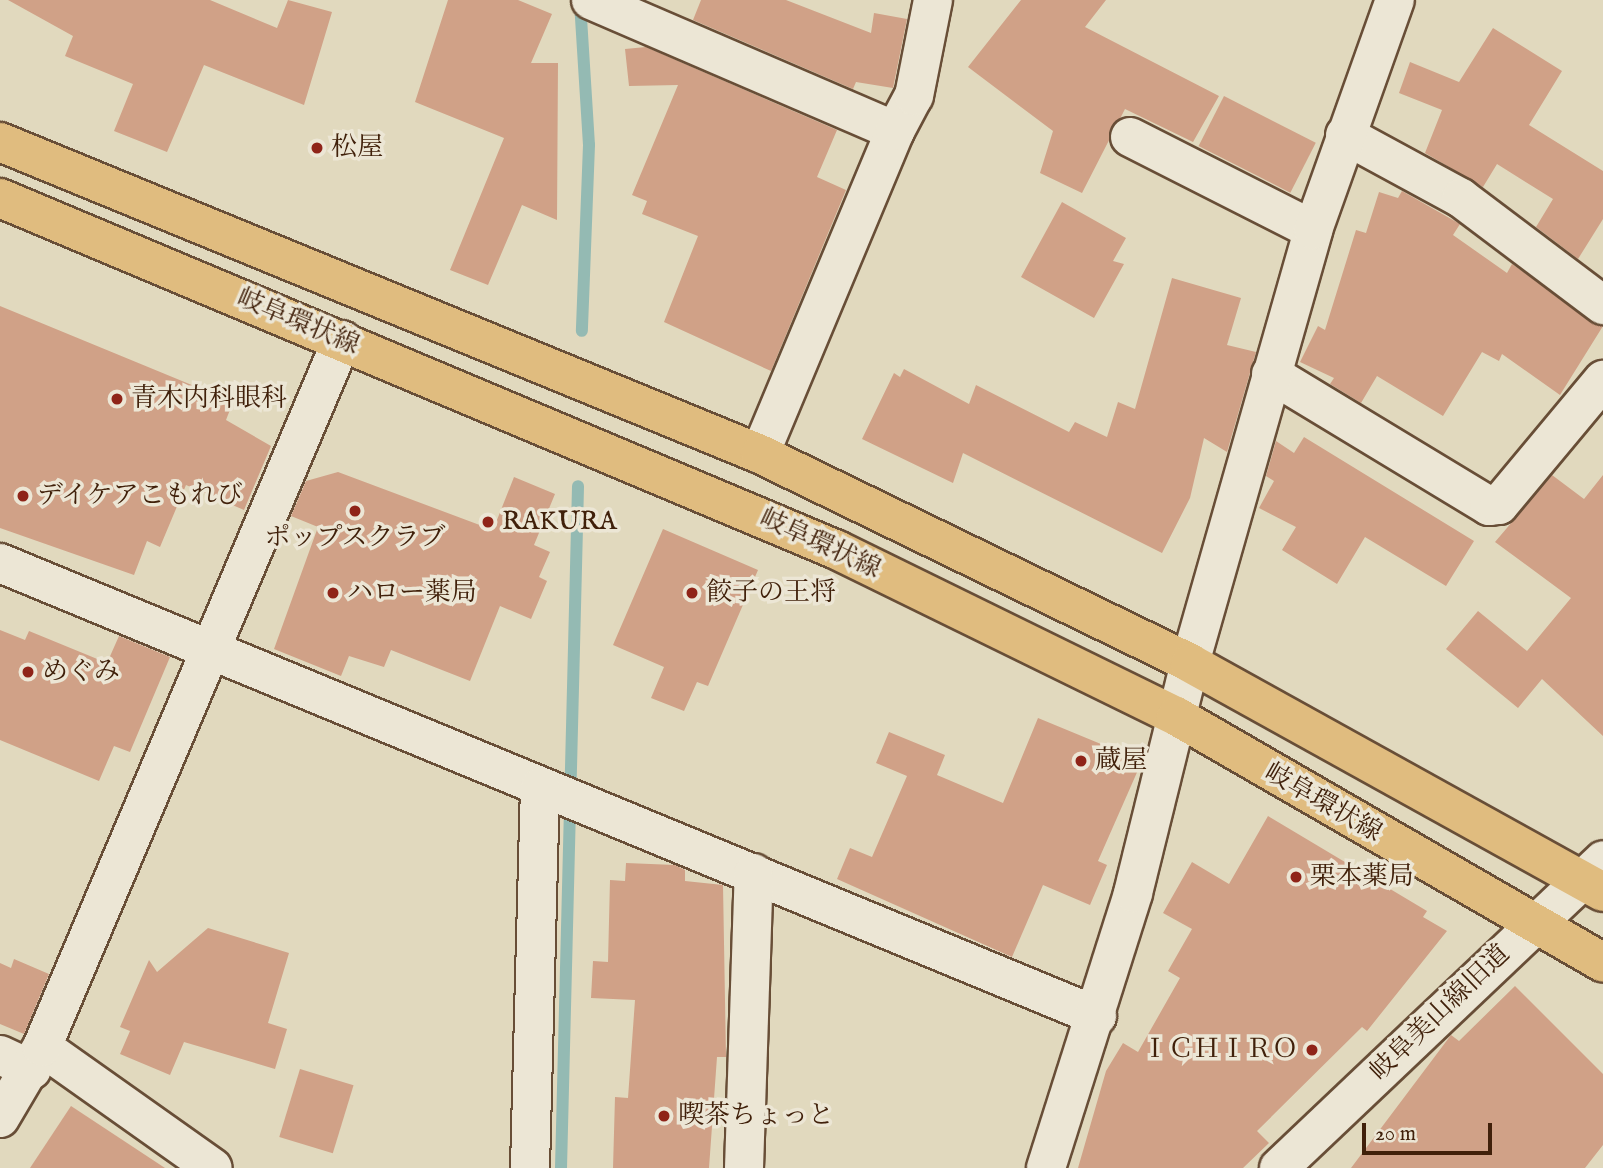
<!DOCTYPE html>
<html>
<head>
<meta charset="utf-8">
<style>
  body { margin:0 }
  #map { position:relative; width:1603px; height:1168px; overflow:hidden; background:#e1d9be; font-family:"IM FELL English","Noto Serif JP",serif }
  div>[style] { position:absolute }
  .stream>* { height:12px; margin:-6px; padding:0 6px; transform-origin:6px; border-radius:6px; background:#94bab3 }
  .building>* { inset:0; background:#d0a187; transform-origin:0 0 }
  .roads { filter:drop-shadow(2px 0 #684e37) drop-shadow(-2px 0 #684e37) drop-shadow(0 2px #684e37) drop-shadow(0 -2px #684e37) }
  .minor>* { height:38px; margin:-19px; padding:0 19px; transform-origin:19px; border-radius:19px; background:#ece6d5 }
  .major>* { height:38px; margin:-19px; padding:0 19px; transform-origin:19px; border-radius:19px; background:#e0bc7f }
  .dots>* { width:19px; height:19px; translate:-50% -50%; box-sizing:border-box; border:4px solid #ece6d5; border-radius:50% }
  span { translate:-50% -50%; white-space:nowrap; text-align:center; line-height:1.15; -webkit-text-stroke:7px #ece6d5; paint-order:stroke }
  .poi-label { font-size:26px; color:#40200a }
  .left { translate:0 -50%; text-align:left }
  .right { translate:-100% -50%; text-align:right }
  .street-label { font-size:26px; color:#40200a }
  .scale { position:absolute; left:1362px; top:1123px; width:130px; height:32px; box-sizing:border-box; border:4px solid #40200a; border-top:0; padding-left:9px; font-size:21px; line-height:24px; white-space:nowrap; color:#40200a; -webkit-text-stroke:5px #ece6d5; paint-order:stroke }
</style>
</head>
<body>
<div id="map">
  <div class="stream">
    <div style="left:580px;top:2px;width:143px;rotate:86.4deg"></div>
    <div style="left:589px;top:145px;width:186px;rotate:92.2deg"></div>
    <div style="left:561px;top:1168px;width:682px;rotate:-88.57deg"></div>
  </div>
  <div class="building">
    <div style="clip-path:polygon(8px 0,210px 0,277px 28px,288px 0,332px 12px,304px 105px,204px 65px,167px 152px,114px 131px,133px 84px,65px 56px,73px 36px)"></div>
    <div style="clip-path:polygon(448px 0,518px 0,552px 14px,531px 63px,558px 63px,557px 220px,522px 205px,488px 285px,450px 270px,504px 138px,415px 102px)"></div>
    <div style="clip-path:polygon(701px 0,786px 0,871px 33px,874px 13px,907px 19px,893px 88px,856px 82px,853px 89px,693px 20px)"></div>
    <div style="clip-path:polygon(1021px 0,1106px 0,1085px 27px,1219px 96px,1193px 142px,1125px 109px,1082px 193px,1040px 173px,1053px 131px,968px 67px)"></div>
    <div style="clip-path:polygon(1493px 28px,1562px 71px,1529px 125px,1603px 171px,1603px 219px,1578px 259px,1536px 227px,1553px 199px,1497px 164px,1483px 187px,1425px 153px,1442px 110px,1399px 93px,1410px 62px,1459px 82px)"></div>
    <div style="clip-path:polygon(646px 47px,837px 130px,817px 177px,846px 190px,771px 371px,664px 322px,698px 236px,642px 214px,647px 201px,632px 195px,678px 85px,629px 86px,625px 49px)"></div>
    <div style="left:1224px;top:96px;width:103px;height:56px;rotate:27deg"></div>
    <div style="clip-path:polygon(1402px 191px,1460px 224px,1453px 235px,1507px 273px,1512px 264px,1603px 326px,1560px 395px,1502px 354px,1499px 361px,1482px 352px,1443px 416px,1377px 376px,1361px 403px,1330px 384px,1334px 378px,1300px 362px,1318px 326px,1325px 330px,1356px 230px,1366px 233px,1379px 192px,1398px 198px)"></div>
    <div style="clip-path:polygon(1062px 202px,1126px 238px,1113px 261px,1124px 264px,1094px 318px,1021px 277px)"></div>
    <div style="clip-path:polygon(1172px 278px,1241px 298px,1227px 345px,1256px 352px,1227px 452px,1204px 438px,1190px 498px,1162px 553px,963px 453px,953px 483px,862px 439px,894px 373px,900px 377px,904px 369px,969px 404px,976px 385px,1069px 432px,1075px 422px,1107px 437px,1118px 402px,1135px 409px)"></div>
    <div style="clip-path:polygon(0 306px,233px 402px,226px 420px,271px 446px,244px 510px,186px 485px,160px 547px,147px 541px,134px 575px,0 528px)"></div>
    <div style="clip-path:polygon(1304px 437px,1474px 541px,1446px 586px,1365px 537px,1337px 584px,1282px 550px,1296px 527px,1259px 508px,1274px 481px,1266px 476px,1276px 441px,1294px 453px)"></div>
    <div style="clip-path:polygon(338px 472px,493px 530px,514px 477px,555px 494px,534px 545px,550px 552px,539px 577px,547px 581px,531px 619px,500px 606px,470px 681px,391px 650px,384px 667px,349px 656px,341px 676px,274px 649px,318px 527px,291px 516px,306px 481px)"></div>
    <div style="clip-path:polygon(1552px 475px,1584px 499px,1603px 475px,1603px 736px,1542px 679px,1518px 708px,1446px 649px,1478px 611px,1527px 651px,1571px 598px,1495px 542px)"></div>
    <div style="clip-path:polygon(663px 529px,758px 570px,708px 686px,697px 682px,684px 711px,651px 698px,664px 667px,613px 645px)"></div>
    <div style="clip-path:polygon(0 630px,25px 640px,29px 631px,107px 663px,119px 636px,170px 657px,130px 752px,114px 746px,99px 781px,0 740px)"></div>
    <div style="clip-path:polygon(1038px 718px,1142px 761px,1098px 861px,1107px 865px,1090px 905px,1043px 885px,1012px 957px,837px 879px,850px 848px,872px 857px,907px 776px,876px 763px,889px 732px,945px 755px,937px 775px,1003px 803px)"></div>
    <div style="clip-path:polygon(1268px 816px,1427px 911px,1423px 917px,1447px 931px,1367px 1031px,1362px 1027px,1257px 1131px,1269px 1143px,1243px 1168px,1078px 1168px,1106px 1071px,1123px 1043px,1138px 1052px,1180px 978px,1168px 971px,1192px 929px,1163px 913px,1192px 862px,1229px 884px)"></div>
    <div style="clip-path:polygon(626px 863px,675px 865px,685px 870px,685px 881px,723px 885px,726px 1057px,717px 1057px,709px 1168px,613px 1168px,615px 1097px,628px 1098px,635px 1000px,591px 998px,593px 961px,608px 962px,610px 880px,625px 881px)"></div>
    <div style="clip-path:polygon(208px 928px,289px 953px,268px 1023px,287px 1029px,275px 1069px,184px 1042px,170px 1075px,120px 1054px,130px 1031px,120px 1027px,149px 960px,157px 972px)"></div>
    <div style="clip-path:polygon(14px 959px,49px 974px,24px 1034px,0 1024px,0 963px,11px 968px)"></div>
    <div style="clip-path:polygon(1515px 986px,1603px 1074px,1603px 1145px,1585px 1168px,1351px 1168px,1451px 1035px,1459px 1041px)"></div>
    <div style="left:300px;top:1069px;width:56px;height:71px;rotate:17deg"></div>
    <div style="clip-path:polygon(71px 1106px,165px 1168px,30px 1168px)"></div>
  </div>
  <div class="roads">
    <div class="minor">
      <div style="left:591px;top:0;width:331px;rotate:23.3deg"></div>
      <div style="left:895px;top:131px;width:350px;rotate:112.7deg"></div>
      <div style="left:895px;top:131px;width:40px;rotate:-62deg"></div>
      <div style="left:914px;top:96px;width:98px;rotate:-78.8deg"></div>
      <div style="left:1345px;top:135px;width:132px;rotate:28.5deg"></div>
      <div style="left:1461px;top:198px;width:178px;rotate:37deg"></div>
      <div style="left:1130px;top:137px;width:205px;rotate:26.9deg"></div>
      <div style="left:1271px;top:374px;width:255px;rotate:31.2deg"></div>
      <div style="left:1489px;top:506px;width:10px;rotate:-6deg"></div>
      <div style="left:1499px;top:505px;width:163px;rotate:-50.2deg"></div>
      <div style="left:0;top:563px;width:1187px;rotate:22.44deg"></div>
      <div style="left:42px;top:1047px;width:209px;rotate:35.3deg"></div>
      <div style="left:0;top:1055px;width:35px;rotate:25deg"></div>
      <div style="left:0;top:1118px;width:82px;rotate:-59.4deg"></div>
      <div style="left:42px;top:1047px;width:768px;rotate:-67.01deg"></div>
      <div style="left:530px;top:1168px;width:381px;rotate:-88.5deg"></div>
      <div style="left:744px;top:1168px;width:295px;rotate:-88.1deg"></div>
      <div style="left:1046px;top:1168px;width:288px;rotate:-72.4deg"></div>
      <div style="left:1133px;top:893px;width:237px;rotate:-76.1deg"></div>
      <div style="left:1190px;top:663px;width:450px;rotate:-74.1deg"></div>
      <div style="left:1313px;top:230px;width:244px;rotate:-70.4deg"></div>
      <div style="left:1279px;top:1168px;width:447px;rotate:-43.5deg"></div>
    </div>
    <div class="major">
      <div style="left:0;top:142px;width:822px;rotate:22.32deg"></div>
      <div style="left:760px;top:454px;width:478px;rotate:25.9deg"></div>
      <div style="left:1190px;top:663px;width:472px;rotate:29deg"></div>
      <div style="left:0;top:198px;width:908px;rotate:22.81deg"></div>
      <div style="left:837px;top:550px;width:377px;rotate:26.1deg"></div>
      <div style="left:1176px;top:716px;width:493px;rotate:30deg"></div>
    </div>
  </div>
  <div class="dots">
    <div style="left:317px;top:148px;background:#8f2418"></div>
    <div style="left:117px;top:399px;background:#8f2418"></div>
    <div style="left:23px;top:496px;background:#8f2418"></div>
    <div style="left:355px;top:511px;background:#8f2418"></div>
    <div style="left:488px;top:522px;background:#8f2418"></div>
    <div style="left:333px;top:593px;background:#8f2418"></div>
    <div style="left:692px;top:593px;background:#8f2418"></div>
    <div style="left:28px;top:672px;background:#8f2418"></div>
    <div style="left:1081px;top:761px;background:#8f2418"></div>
    <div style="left:1296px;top:877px;background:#8f2418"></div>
    <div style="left:1312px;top:1050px;background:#8f2418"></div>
    <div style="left:664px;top:1116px;background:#8f2418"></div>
  </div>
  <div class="poi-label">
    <span class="left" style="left:331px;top:148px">松屋</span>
    <span class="left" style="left:131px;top:399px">青木内科眼科</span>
    <span class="left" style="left:37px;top:496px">デイケアこもれび</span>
    <span class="left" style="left:502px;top:522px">RAKURA</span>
    <span style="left:355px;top:538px">ポップスクラブ</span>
    <span class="left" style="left:347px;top:593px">ハロー薬局</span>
    <span class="left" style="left:706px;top:593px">餃子の王将</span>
    <span class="left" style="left:42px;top:672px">めぐみ</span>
    <span class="left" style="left:1095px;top:761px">蔵屋</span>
    <span class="left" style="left:1310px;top:877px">栗本薬局</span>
    <span class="right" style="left:1298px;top:1050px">ＩＣＨＩＲＯ</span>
    <span class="left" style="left:678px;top:1116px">喫茶ちょっと</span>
  </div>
  <div class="street-label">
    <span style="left:298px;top:322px;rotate:23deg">岐阜環状線</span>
    <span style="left:820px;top:544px;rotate:25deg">岐阜環状線</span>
    <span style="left:1323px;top:803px;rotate:30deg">岐阜環状線</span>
    <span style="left:1440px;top:1013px;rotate:-44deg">岐阜美山線旧道</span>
  </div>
  <div class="scale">20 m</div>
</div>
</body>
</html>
